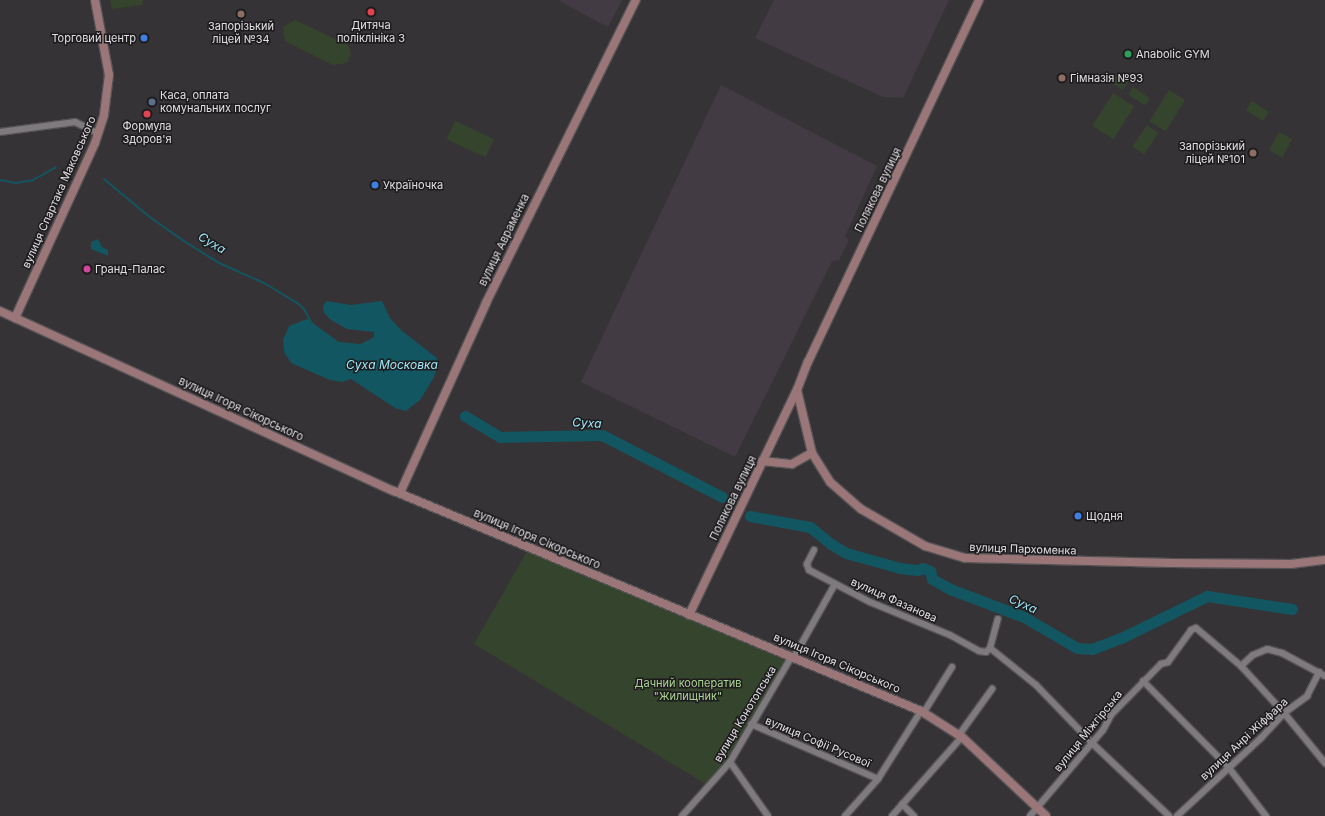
<!DOCTYPE html>
<html>
<head>
<meta charset="utf-8">
<style>
  body { margin:0 }
  #map { position:relative; width:1325px; height:816px; overflow:hidden; background:#363336; font-family:Inter,sans-serif }
  div>[style] { position:absolute }
  .built>* { inset:0; background:#433b43 }
  .green>* { inset:0; background:#35442c; transform-origin:0 0 }
  .water>* { inset:0; background:#125662 }
  .stream>* { height:2px; margin:-1px; padding:0 1px; transform-origin:1px; border-radius:1px; background:#125662 }
  .river>* { height:11px; margin:-5.5px; padding:0 5.5px; transform-origin:5.5px; border-radius:5.5px; background:#125662 }
  .roads { filter:drop-shadow(1px 0 #555255) drop-shadow(-1px 0 #555255) drop-shadow(0 1px #555255) drop-shadow(0 -1px #555255) }
  .street>* { height:6px; margin:-3px; padding:0 3px; transform-origin:3px; border-radius:3px; background:#7e7a7e }
  .secondary>* { height:8px; margin:-4px; padding:0 4px; transform-origin:4px; border-radius:4px; background:#9a7678 }
  .dots>* { width:11px; height:11px; translate:-50% -50%; box-sizing:border-box; border:2px solid #1d1b1d; border-radius:50% }
  span { translate:-50% -50%; white-space:nowrap; text-align:center; line-height:1.15; -webkit-text-stroke:3px #1d1b1d; paint-order:stroke }
  .poi-label { font-size:11px; color:#e1dfe1 }
  .right { translate:-100% -50%; text-align:right }
  .left { translate:0 -50%; text-align:left }
  .street-label { font-size:11px; color:#e1dfe1 }
  .park-label { font-size:11px; color:#aad393 }
  .water-label { font-size:12px; color:#9ee9f9; font-style:italic }
</style>
</head>
<body>
<div id="map">
  <div class="built">
    <div style="clip-path:polygon(558px 0,622px 0,608px 27px)"></div>
    <div style="clip-path:polygon(774px 0,949px 0,903px 98px,883px 97px,755px 38px)"></div>
    <div style="clip-path:polygon(721px 85px,877px 166px,845px 236px,849px 240px,839px 260px,832px 261px,735px 457px,581px 382px)"></div>
  </div>
  <div class="green">
    <div style="clip-path:polygon(110px 0,143px 0,142px 5px,112px 9px)"></div>
    <div style="clip-path:polygon(295px 20px,348px 45px,351px 54px,347px 63px,333px 65px,285px 41px,283px 27px)"></div>
    <div style="clip-path:polygon(1122px 74px,1130px 79px,1123px 90px,1110px 82px,1118px 75px)"></div>
    <div style="left:1133px;top:87px;width:20px;height:9px;rotate:33deg"></div>
    <div style="left:1169px;top:90px;width:19px;height:37px;rotate:32deg"></div>
    <div style="left:1113px;top:93px;width:25px;height:39px;rotate:32deg"></div>
    <div style="left:1252px;top:101px;width:20px;height:11px;rotate:33deg"></div>
    <div style="left:455px;top:121px;width:43px;height:20px;rotate:25deg"></div>
    <div style="left:1147px;top:125px;width:14px;height:26px;rotate:34deg"></div>
    <div style="left:1279px;top:132px;width:15px;height:21px;rotate:28deg"></div>
    <div style="clip-path:polygon(529px 548px,794px 657px,730px 762px,709px 786px,474px 644px)"></div>
  </div>
  <div class="water">
    <div style="clip-path:polygon(98px 239px,102px 247px,108px 250px,108px 256px,91px 249px,91px 242px)"></div>
    <div style="clip-path:polygon(326px 301px,351px 305px,382px 301px,390px 318px,402px 331px,437px 358px,438px 366px,433px 379px,420px 400px,406px 411px,395px 408px,351px 379px,342px 382px,330px 380px,291px 363px,284px 352px,283px 340px,289px 326px,307px 319px,339px 342px,361px 344px,374px 337px,374px 332px,347px 329px,331px 320px,324px 313px,323px 307px)"></div>
  </div>
  <div class="stream">
    <div style="left:104px;top:179px;width:61px;rotate:39.7deg"></div>
    <div style="left:151px;top:218px;width:40px;rotate:34.9deg"></div>
    <div style="left:184px;top:241px;width:41px;rotate:32.2deg"></div>
    <div style="left:219px;top:263px;width:49px;rotate:24deg"></div>
    <div style="left:264px;top:283px;width:37px;rotate:31deg"></div>
    <div style="left:296px;top:302px;width:11px;rotate:41deg"></div>
    <div style="left:304px;top:309px;width:15px;rotate:62deg"></div>
    <div style="left:0;top:180px;width:15px;rotate:11deg"></div>
    <div style="left:15px;top:183px;width:18px;rotate:-9deg"></div>
    <div style="left:33px;top:180px;width:26px;rotate:-29deg"></div>
  </div>
  <div class="river">
    <div style="left:465px;top:416px;width:41px;rotate:31deg"></div>
    <div style="left:500px;top:437px;width:102px;rotate:-1.1deg"></div>
    <div style="left:602px;top:435px;width:135px;rotate:27.3deg"></div>
    <div style="left:750px;top:516px;width:61px;rotate:10.4deg"></div>
    <div style="left:810px;top:527px;width:27px;rotate:39deg"></div>
    <div style="left:831px;top:544px;width:17px;rotate:31deg"></div>
    <div style="left:846px;top:553px;width:56px;rotate:15.5deg"></div>
    <div style="left:900px;top:568px;width:17px;rotate:7deg"></div>
    <div style="left:917px;top:570px;width:6px;rotate:-18deg"></div>
    <div style="left:923px;top:568px;width:8px;rotate:23deg"></div>
    <div style="left:930px;top:571px;width:8px;rotate:76deg"></div>
    <div style="left:932px;top:579px;width:21px;rotate:29deg"></div>
    <div style="left:950px;top:589px;width:79px;rotate:20.7deg"></div>
    <div style="left:1024px;top:617px;width:61px;rotate:30.3deg"></div>
    <div style="left:1077px;top:648px;width:15px;rotate:4deg"></div>
    <div style="left:1092px;top:649px;width:33px;rotate:-21deg"></div>
    <div style="left:1123px;top:637px;width:93px;rotate:-26deg"></div>
    <div style="left:1207px;top:596px;width:86px;rotate:8.7deg"></div>
  </div>
  <div class="roads">
    <div class="street">
      <div style="left:0;top:132px;width:76px;rotate:-7.6deg"></div>
      <div style="left:75px;top:122px;width:25px;rotate:26deg"></div>
      <div style="left:814px;top:550px;width:16px;rotate:117deg"></div>
      <div style="left:807px;top:564px;width:6px;rotate:72deg"></div>
      <div style="left:809px;top:570px;width:69px;rotate:27.7deg"></div>
      <div style="left:870px;top:602px;width:87px;rotate:22.4deg"></div>
      <div style="left:950px;top:635px;width:33px;rotate:29deg"></div>
      <div style="left:979px;top:651px;width:7px;rotate:8deg"></div>
      <div style="left:986px;top:652px;width:6px;rotate:-45deg"></div>
      <div style="left:990px;top:648px;width:30px;rotate:-75deg"></div>
      <div style="left:990px;top:648px;width:59px;rotate:38.8deg"></div>
      <div style="left:1036px;top:685px;width:83px;rotate:46deg"></div>
      <div style="left:1094px;top:745px;width:103px;rotate:43.4deg"></div>
      <div style="left:794px;top:657px;width:84px;rotate:-60.7deg"></div>
      <div style="left:1241px;top:666px;width:16px;rotate:-43deg"></div>
      <div style="left:1253px;top:655px;width:15px;rotate:-23deg"></div>
      <div style="left:1267px;top:649px;width:16px;rotate:15deg"></div>
      <div style="left:1282px;top:653px;width:49px;rotate:28.1deg"></div>
      <div style="left:1143px;top:681px;width:122px;rotate:45.3deg"></div>
      <div style="left:1229px;top:768px;width:61px;rotate:52.4deg"></div>
      <div style="left:924px;top:712px;width:53px;rotate:-58.1deg"></div>
      <div style="left:751px;top:724px;width:138px;rotate:23.4deg"></div>
      <div style="left:959px;top:735px;width:57px;rotate:-54.3deg"></div>
      <div style="left:730px;top:762px;width:66px;rotate:54.9deg"></div>
      <div style="left:902px;top:804px;width:17px;rotate:45deg"></div>
      <div style="left:682px;top:816px;width:72px;rotate:-48.4deg"></div>
      <div style="left:730px;top:762px;width:123px;rotate:-59.7deg"></div>
      <div style="left:845px;top:816px;width:50px;rotate:-48.3deg"></div>
      <div style="left:878px;top:779px;width:80px;rotate:-57.7deg"></div>
      <div style="left:892px;top:816px;width:106px;rotate:-48.5deg"></div>
      <div style="left:1030px;top:816px;width:113px;rotate:-49.7deg"></div>
      <div style="left:1103px;top:730px;width:17px;rotate:-62deg"></div>
      <div style="left:1111px;top:715px;width:71px;rotate:-45.6deg"></div>
      <div style="left:1161px;top:664px;width:7px;rotate:-16deg"></div>
      <div style="left:1168px;top:662px;width:39px;rotate:-54deg"></div>
      <div style="left:1191px;top:630px;width:5px;rotate:-22deg"></div>
      <div style="left:1196px;top:628px;width:59px;rotate:40.2deg"></div>
      <div style="left:1241px;top:666px;width:64px;rotate:47.5deg"></div>
      <div style="left:1284px;top:713px;width:65px;rotate:50.6deg"></div>
      <div style="left:1177px;top:816px;width:115px;rotate:-42.9deg"></div>
      <div style="left:1261px;top:738px;width:34px;rotate:-47deg"></div>
      <div style="left:1284px;top:713px;width:29px;rotate:-36deg"></div>
      <div style="left:1307px;top:696px;width:27px;rotate:-63deg"></div>
    </div>
    <div class="secondary">
      <div style="left:0;top:311px;width:433px;rotate:24.6deg"></div>
      <div style="left:394px;top:491px;width:571px;rotate:22.66deg"></div>
      <div style="left:921px;top:711px;width:49px;rotate:32.4deg"></div>
      <div style="left:962px;top:737px;width:115px;rotate:43.2deg"></div>
      <div style="left:15px;top:318px;width:192px;rotate:-65.4deg"></div>
      <div style="left:95px;top:143px;width:29px;rotate:-72deg"></div>
      <div style="left:104px;top:115px;width:40px;rotate:-82.9deg"></div>
      <div style="left:109px;top:75px;width:76px;rotate:-100.6deg"></div>
      <div style="left:797px;top:390px;width:65px;rotate:76.6deg"></div>
      <div style="left:762px;top:461px;width:30px;rotate:6deg"></div>
      <div style="left:792px;top:464px;width:23px;rotate:-29deg"></div>
      <div style="left:812px;top:453px;width:34px;rotate:58deg"></div>
      <div style="left:830px;top:482px;width:41px;rotate:41.1deg"></div>
      <div style="left:861px;top:509px;width:74px;rotate:30deg"></div>
      <div style="left:925px;top:546px;width:42px;rotate:16.7deg"></div>
      <div style="left:965px;top:558px;width:207px;rotate:1.4deg"></div>
      <div style="left:1172px;top:563px;width:119px;rotate:0.5deg"></div>
      <div style="left:1291px;top:564px;width:34px;rotate:-7deg"></div>
      <div style="left:400px;top:493px;width:209px;rotate:-65.6deg"></div>
      <div style="left:486px;top:303px;width:338px;rotate:-63.7deg"></div>
      <div style="left:689px;top:615px;width:250px;rotate:-64.4deg"></div>
      <div style="left:797px;top:390px;width:30px;rotate:-69deg"></div>
      <div style="left:808px;top:362px;width:400px;rotate:-64.7deg"></div>
    </div>
  </div>
  <div class="dots">
    <div style="left:371px;top:12px;background:#e0444e"></div>
    <div style="left:241px;top:14px;background:#8d6e63"></div>
    <div style="left:144px;top:38px;background:#3f7fe0"></div>
    <div style="left:1128px;top:54px;background:#2e9e5b"></div>
    <div style="left:1062px;top:78px;background:#8d6e63"></div>
    <div style="left:152px;top:102px;background:#5c6f8a"></div>
    <div style="left:147px;top:114px;background:#e0444e"></div>
    <div style="left:1253px;top:153px;background:#8d6e63"></div>
    <div style="left:375px;top:185px;background:#3f7fe0"></div>
    <div style="left:87px;top:269px;background:#d1479c"></div>
    <div style="left:1078px;top:516px;background:#3f7fe0"></div>
  </div>
  <div class="poi-label">
    <span style="left:371px;top:32px">Дитяча<br>поліклініка 3</span>
    <span style="left:241px;top:33px">Запорізький<br>ліцей №34</span>
    <span class="right" style="left:136px;top:38px">Торговий центр</span>
    <span class="left" style="left:1136px;top:54px">Anabolic GYM</span>
    <span class="left" style="left:1070px;top:78px">Гімназія №93</span>
    <span class="left" style="left:160px;top:102px">Каса, оплата<br>комунальних послуг</span>
    <span style="left:147px;top:133px">Формула<br>Здоров'я</span>
    <span class="right" style="left:1245px;top:153px">Запорізький<br>ліцей №101</span>
    <span class="left" style="left:383px;top:185px">Україночка</span>
    <span class="left" style="left:95px;top:269px">Гранд-Палас</span>
    <span class="left" style="left:1086px;top:516px">Щодня</span>
  </div>
  <div class="street-label">
    <span style="left:878px;top:190px;rotate:-64deg">Полякова вулиця</span>
    <span style="left:59px;top:192px;rotate:-66deg">вулиця Спартака Маковського</span>
    <span style="left:504px;top:240px;rotate:-64deg">вулиця Авраменка</span>
    <span style="left:241px;top:409px;rotate:25deg">вулиця Ігоря Сікорського</span>
    <span style="left:733px;top:498px;rotate:-64deg">Полякова вулиця</span>
    <span style="left:537px;top:539px;rotate:23deg">вулиця Ігоря Сікорського</span>
    <span style="left:1023px;top:549px;rotate:2deg">вулиця Пархоменка</span>
    <span style="left:894px;top:600px;rotate:24deg">вулиця Фазанова</span>
    <span style="left:837px;top:663px;rotate:23deg">вулиця Ігоря Сікорського</span>
    <span style="left:745px;top:714px;rotate:-59deg">вулиця Конотопська</span>
    <span style="left:1088px;top:731px;rotate:-51deg">вулиця Міжгірська</span>
    <span style="left:1244px;top:739px;rotate:-43deg">вулиця Анрі Жіффара</span>
    <span style="left:818px;top:742px;rotate:23deg">вулиця Софії Русової</span>
  </div>
  <div class="park-label">
    <span style="left:688px;top:690px">Дачний кооператив<br>"Жилищник"</span>
  </div>
  <div class="water-label">
    <span style="left:212px;top:243px;rotate:31deg">Суха</span>
    <span style="left:392px;top:365px">Суха Московка</span>
    <span style="left:587px;top:423px;rotate:3deg">Суха</span>
    <span style="left:1023px;top:604px;rotate:24deg">Суха</span>
  </div>
</div>
</body>
</html>
